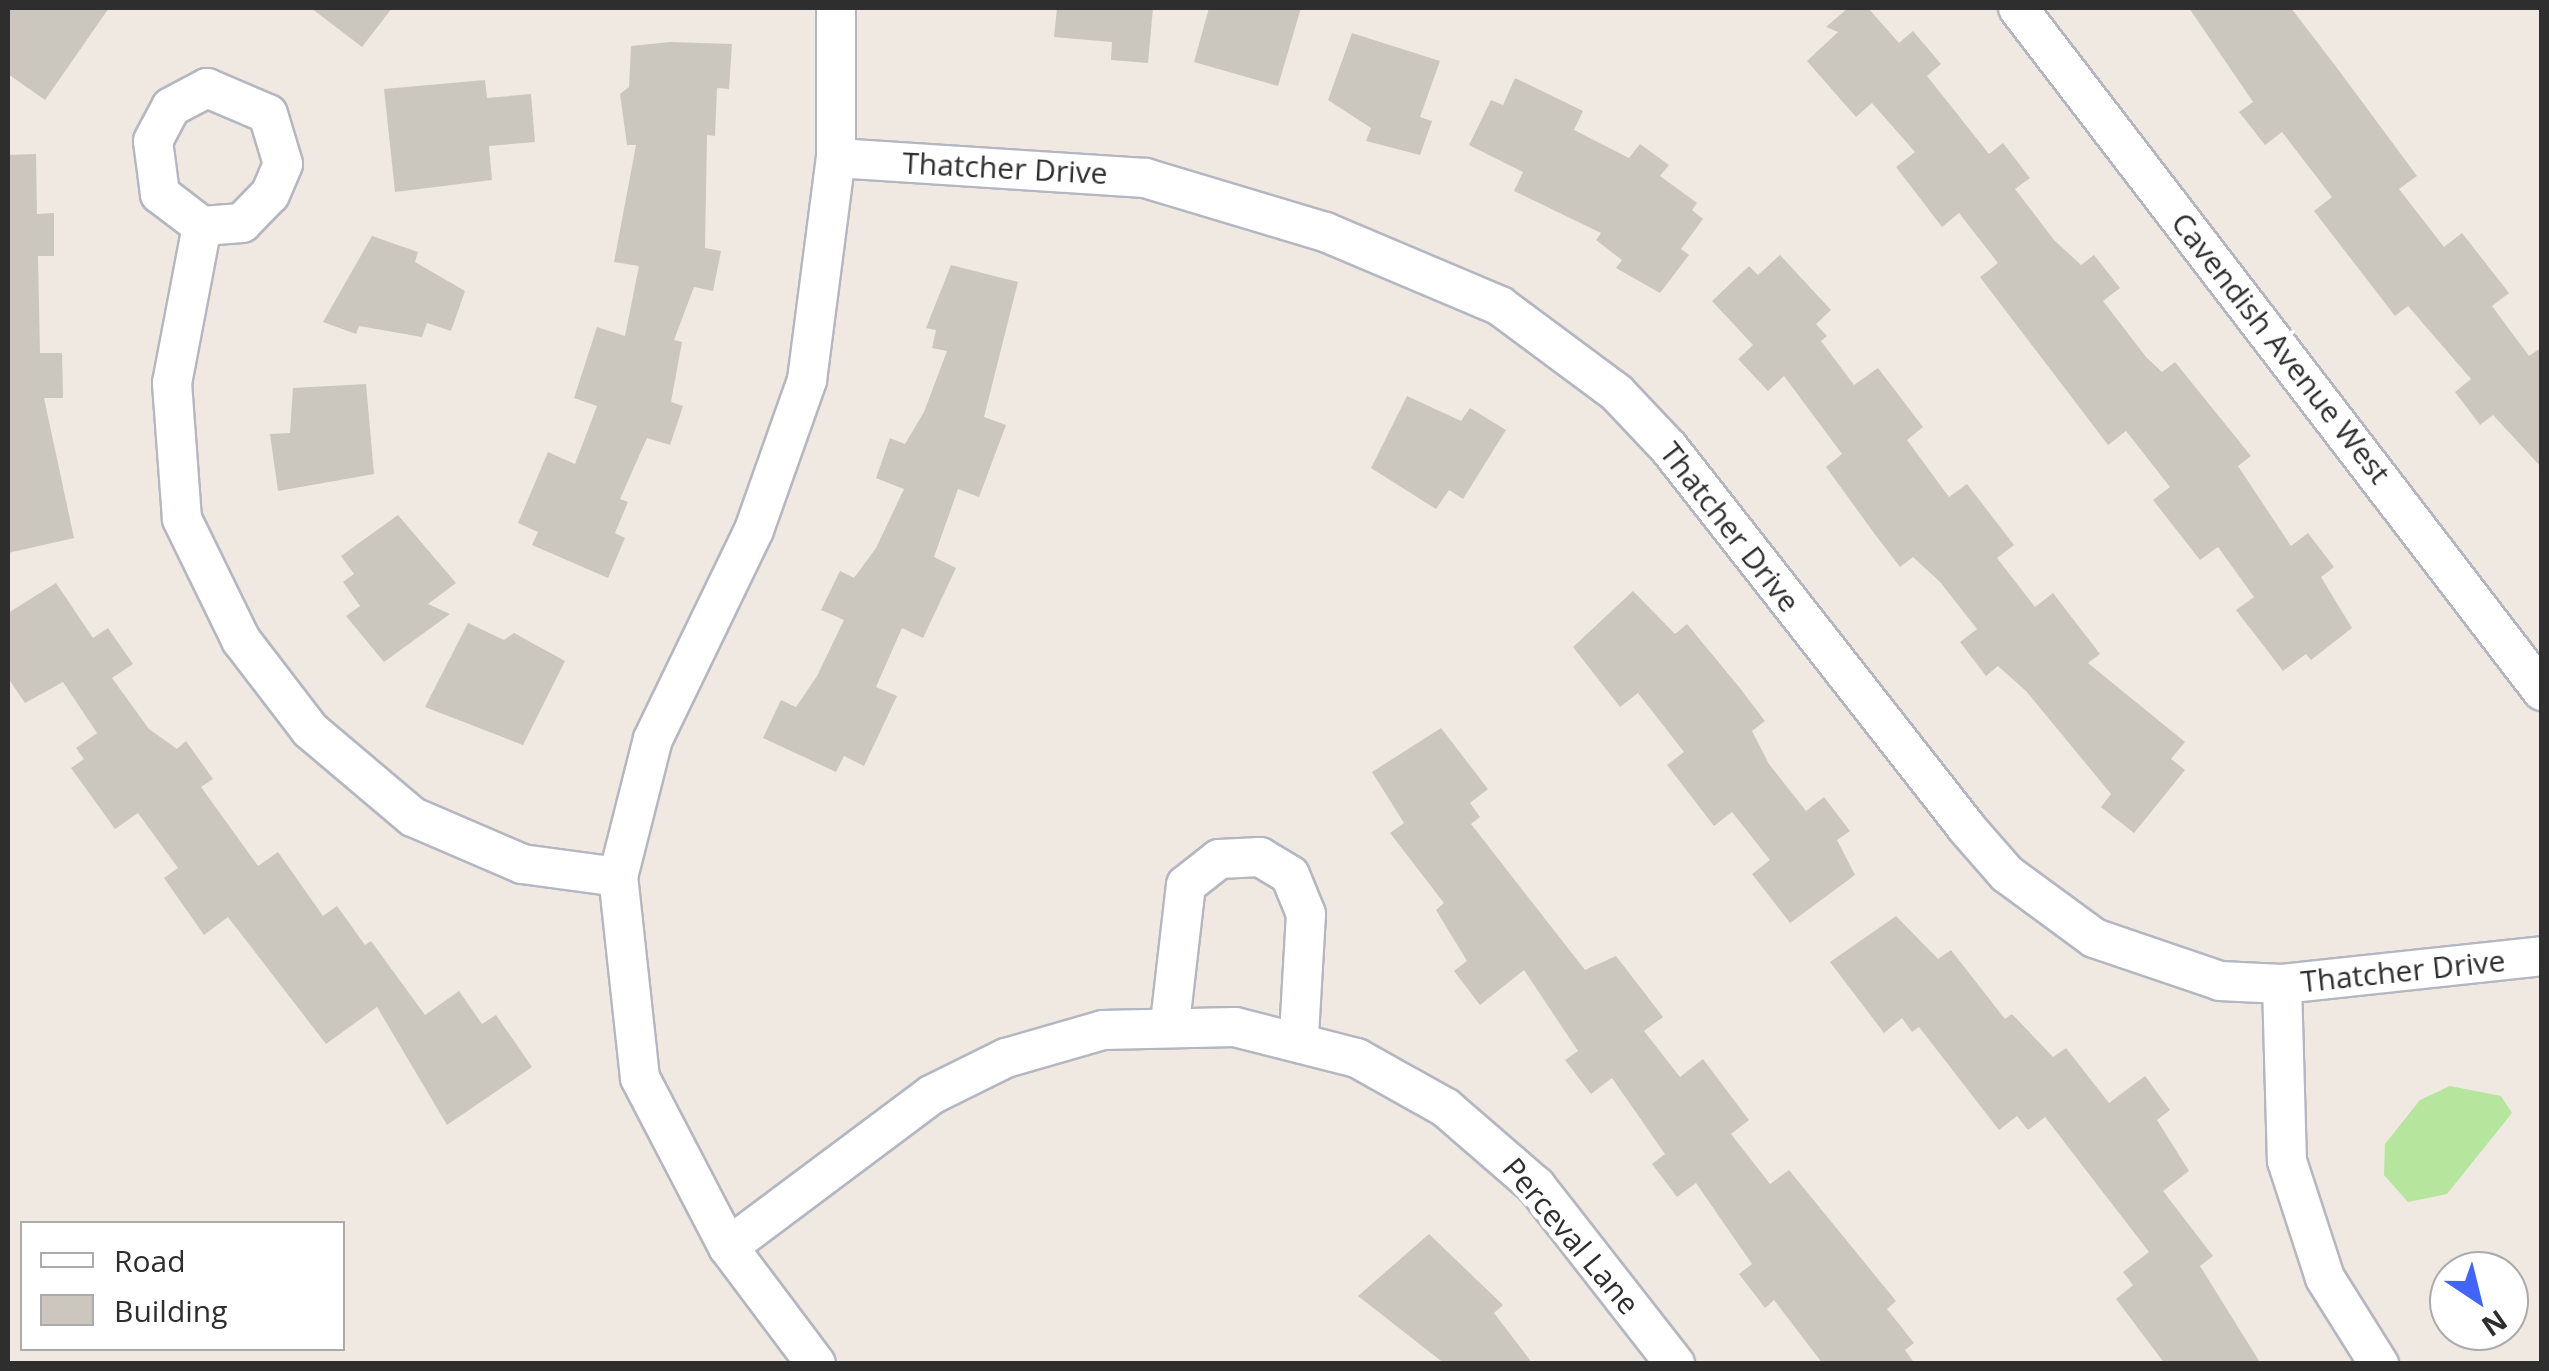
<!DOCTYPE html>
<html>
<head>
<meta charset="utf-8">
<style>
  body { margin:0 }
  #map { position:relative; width:2549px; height:1371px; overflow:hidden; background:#efe9e1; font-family:"Open Sans",sans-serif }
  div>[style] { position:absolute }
  .green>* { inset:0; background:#b6e59e }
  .building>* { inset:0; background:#cbc7bf }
  .roads { filter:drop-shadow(2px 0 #b4b7c1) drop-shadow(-2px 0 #b4b7c1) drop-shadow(0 2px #b4b7c1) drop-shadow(0 -2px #b4b7c1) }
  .street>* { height:38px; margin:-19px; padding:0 19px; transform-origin:19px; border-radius:19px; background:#fff }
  span { translate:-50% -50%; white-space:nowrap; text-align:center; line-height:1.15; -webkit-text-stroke:10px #fff; paint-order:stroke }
  .street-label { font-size:30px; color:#2e2e2e }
  .frame { position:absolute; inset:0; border:10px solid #2e2e2e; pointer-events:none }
  .legend { position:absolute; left:20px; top:1221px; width:325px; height:130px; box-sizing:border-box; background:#fff; border:2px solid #ababab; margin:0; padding:12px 18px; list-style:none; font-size:30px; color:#2e2e2e }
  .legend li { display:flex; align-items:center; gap:20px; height:50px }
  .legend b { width:50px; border:2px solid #ababab }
  .north { position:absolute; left:2429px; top:1251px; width:100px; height:100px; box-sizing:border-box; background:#fff; border:2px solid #ababab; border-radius:50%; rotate:145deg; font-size:28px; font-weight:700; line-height:40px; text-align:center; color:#2e2e2e }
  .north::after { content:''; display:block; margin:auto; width:35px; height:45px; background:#4264fb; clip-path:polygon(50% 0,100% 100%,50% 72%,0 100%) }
</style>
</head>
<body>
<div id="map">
  <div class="green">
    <div style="clip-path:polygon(2450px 1086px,2501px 1096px,2512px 1113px,2447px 1194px,2408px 1202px,2384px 1175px,2385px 1144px,2420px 1100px)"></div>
  </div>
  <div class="building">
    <div style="clip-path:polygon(8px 8px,109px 8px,45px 100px,8px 74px)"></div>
    <div style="clip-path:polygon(311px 8px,392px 8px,362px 47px)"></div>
    <div style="clip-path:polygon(1057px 8px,1153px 8px,1148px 63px,1111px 60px,1112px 42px,1054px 37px)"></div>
    <div style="clip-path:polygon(1209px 8px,1301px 8px,1278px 86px,1194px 62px)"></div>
    <div style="clip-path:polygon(1848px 8px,1868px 8px,1899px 43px,1913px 31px,1941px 64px,1927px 76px,1989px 154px,2003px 143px,2030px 178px,2015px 189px,2054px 240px,2081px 265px,2094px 255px,2120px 288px,2103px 301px,2146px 357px,2162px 372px,2175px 362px,2251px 456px,2238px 466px,2291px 546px,2308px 533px,2334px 567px,2321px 577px,2352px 628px,2311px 660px,2306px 654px,2283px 671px,2236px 610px,2254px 597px,2218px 547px,2200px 560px,2153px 500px,2170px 487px,2126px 431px,2108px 445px,1980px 277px,1998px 263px,1959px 213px,1942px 227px,1896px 167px,1915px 152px,1872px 103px,1856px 117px,1807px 61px,1838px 32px,1826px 27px)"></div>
    <div style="clip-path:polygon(2189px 8px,2291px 8px,2337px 68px,2417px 176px,2399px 189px,2444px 247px,2462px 233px,2509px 293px,2492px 306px,2529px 356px,2542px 347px,2542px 468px,2493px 415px,2480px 425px,2455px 392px,2471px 379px,2408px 306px,2395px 316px,2314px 211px,2332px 197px,2282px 132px,2265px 145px,2239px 112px,2253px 102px)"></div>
    <div style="clip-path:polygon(1352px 33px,1440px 61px,1420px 117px,1432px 121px,1420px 155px,1366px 141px,1371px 128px,1328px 100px)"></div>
    <div style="clip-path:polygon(670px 42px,732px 44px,729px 89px,717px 88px,715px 136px,707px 135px,705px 248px,721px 251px,713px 291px,694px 287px,674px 340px,682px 342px,671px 402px,683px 406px,670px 445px,647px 438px,620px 499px,628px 502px,615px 533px,625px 538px,608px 578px,532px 545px,538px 532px,518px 523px,548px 452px,575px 464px,597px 406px,574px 398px,597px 327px,625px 336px,639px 266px,614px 262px,636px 145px,627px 145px,620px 94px,629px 87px,631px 46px)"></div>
    <div style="clip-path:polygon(1515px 78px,1583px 111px,1574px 130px,1629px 158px,1640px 144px,1669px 165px,1660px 176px,1697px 203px,1692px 210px,1703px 219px,1681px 249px,1689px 255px,1660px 293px,1616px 268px,1622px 260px,1596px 240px,1601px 233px,1514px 191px,1523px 172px,1469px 145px,1491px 100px,1503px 105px)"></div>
    <div style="clip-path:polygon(485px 80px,487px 98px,531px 94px,535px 142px,489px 146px,492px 180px,395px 192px,384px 89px)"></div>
    <div style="clip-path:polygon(36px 154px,37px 214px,54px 213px,54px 256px,38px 256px,40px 353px,62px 353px,63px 398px,44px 398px,74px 538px,8px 553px,8px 155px)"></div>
    <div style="clip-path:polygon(372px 236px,418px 252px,415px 262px,465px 291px,451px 331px,427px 323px,422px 337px,359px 326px,356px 334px,323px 322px)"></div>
    <div style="clip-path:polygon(1780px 255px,1831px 310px,1816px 324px,1827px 336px,1821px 341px,1854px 385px,1878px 368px,1923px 427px,1907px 440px,1949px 497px,1967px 484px,2014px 545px,1997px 558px,2035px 607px,2053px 593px,2100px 654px,2088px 663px,2185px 742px,2171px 759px,2185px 770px,2134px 833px,2101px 807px,2111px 794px,2026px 691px,1998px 666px,1986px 676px,1960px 642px,1977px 629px,1940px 582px,1913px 557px,1900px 567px,1874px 533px,1826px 467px,1842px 454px,1784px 376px,1768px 391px,1738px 359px,1753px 345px,1712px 301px,1749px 266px,1758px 275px)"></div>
    <div style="clip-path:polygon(951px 265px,1018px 282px,984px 417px,1006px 425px,979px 497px,958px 489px,934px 557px,956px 568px,923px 638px,902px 628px,876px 687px,897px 696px,864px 766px,844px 756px,836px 772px,763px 738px,781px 700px,796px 707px,817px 676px,844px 620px,821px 610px,840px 571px,854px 578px,876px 548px,904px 489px,876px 478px,890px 438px,905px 444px,924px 412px,947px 351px,932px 348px,936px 330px,926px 328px)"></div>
    <div style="clip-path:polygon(366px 384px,374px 474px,278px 491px,270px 434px,290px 433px,293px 388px)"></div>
    <div style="clip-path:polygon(1407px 396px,1461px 421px,1470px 408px,1506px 430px,1463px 499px,1449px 490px,1436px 509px,1371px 468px)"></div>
    <div style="clip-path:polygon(398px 515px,456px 583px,428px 604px,450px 614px,384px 662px,346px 616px,360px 606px,343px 582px,354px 574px,341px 556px)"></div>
    <div style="clip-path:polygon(56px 583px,93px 638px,108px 628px,133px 664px,112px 678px,149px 729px,177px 749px,186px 741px,213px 779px,201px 787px,258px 866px,278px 852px,323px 916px,337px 906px,365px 945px,371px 941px,425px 1015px,459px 991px,482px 1024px,496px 1015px,532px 1067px,447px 1125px,377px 1007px,326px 1044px,228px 917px,204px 935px,164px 878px,178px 868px,138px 813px,115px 829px,71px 768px,84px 759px,76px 748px,97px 733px,63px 682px,25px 703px,8px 678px,8px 613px)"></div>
    <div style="clip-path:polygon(1633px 591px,1675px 634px,1687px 624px,1739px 687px,1765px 721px,1752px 731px,1769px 764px,1806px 811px,1824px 797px,1850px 831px,1837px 840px,1855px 875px,1790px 923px,1752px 874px,1770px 860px,1732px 812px,1714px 826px,1667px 765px,1684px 752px,1638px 693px,1620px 707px,1573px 647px)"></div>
    <div style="clip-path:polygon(468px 623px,504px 640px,514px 633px,565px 661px,523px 745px,425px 707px)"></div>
    <div style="clip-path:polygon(1441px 728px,1488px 789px,1470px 803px,1480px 817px,1471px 824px,1585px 970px,1616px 956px,1663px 1017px,1644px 1031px,1680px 1077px,1703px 1059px,1749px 1120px,1731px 1134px,1770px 1184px,1789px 1170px,1896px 1301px,1887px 1309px,1914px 1343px,1905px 1350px,1915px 1364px,1823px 1364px,1774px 1300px,1765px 1308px,1739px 1274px,1752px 1264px,1696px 1183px,1677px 1197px,1652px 1164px,1665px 1154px,1612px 1078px,1591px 1094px,1565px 1060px,1578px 1051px,1524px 970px,1480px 1005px,1454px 971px,1467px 961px,1436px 910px,1444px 903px,1390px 833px,1404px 823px,1372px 772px)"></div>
    <div style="clip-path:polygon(1896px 916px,1938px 959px,1951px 950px,2005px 1019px,2012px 1014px,2053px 1057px,2066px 1048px,2109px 1103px,2145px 1076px,2170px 1110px,2157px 1120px,2189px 1171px,2163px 1191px,2213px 1256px,2200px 1266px,2261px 1364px,2165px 1364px,2116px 1299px,2133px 1285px,2123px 1272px,2149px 1252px,2045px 1117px,2028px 1130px,2017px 1116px,1999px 1130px,1919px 1027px,1912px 1032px,1902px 1018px,1884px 1033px,1830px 962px)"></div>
    <div style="clip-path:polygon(1429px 1234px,1503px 1305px,1494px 1313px,1533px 1364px,1445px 1364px,1358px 1296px)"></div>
  </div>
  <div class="roads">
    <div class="street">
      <div style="left:2018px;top:8px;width:861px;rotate:52.5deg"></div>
      <div style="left:836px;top:158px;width:310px;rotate:3.7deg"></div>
      <div style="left:1145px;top:178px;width:188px;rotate:16.7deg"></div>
      <div style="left:1325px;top:232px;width:190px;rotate:22.9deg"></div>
      <div style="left:1500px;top:306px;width:146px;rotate:36.6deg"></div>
      <div style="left:1617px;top:393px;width:76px;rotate:46.6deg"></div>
      <div style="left:1669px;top:448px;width:480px;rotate:51.9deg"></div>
      <div style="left:1965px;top:826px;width:64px;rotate:48.8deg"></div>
      <div style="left:2007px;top:874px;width:108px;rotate:36.3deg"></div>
      <div style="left:2094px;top:938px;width:133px;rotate:18.8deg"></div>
      <div style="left:2220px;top:981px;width:62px;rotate:2.8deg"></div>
      <div style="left:2282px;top:984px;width:262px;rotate:-6.1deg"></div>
      <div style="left:202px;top:226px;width:53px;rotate:-142.7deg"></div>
      <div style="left:160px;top:194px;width:53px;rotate:-97.5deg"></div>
      <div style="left:153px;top:141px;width:38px;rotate:-62deg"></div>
      <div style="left:171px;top:107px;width:41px;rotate:-27.8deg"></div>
      <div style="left:207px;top:88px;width:66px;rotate:23.1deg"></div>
      <div style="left:268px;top:114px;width:52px;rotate:73.3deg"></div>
      <div style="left:283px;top:164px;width:33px;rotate:113deg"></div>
      <div style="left:270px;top:194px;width:40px;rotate:134deg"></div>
      <div style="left:242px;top:223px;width:40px;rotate:175.7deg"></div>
      <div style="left:202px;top:226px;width:160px;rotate:100.8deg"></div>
      <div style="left:172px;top:383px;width:136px;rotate:85.8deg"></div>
      <div style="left:182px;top:519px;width:135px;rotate:64deg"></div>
      <div style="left:241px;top:640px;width:113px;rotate:52.5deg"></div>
      <div style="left:310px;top:730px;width:135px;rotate:40.2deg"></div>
      <div style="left:413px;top:817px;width:119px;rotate:23.3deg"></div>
      <div style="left:522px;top:864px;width:97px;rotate:7.7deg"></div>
      <div style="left:2282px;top:984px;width:177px;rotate:88.4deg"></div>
      <div style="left:2287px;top:1161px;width:123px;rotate:72deg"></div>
      <div style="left:2325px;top:1278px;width:102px;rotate:57.9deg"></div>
      <div style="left:1170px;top:1023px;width:139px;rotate:-83.4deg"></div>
      <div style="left:1186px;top:885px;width:42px;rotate:-38.2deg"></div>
      <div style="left:1219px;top:859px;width:41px;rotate:-2.8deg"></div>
      <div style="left:1260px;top:857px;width:35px;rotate:31deg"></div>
      <div style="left:1290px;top:875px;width:42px;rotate:67.7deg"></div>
      <div style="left:1306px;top:914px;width:122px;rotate:93.3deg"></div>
      <div style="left:728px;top:1247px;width:254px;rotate:-36.8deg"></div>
      <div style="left:931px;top:1095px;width:84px;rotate:-26.3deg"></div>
      <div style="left:1006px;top:1058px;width:101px;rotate:-16.1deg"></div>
      <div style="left:1103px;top:1030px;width:132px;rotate:-1.3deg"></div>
      <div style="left:1235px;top:1027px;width:126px;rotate:14.3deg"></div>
      <div style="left:1357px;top:1058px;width:102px;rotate:29.3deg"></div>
      <div style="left:1446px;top:1108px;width:119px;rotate:40.9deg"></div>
      <div style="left:1536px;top:1186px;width:226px;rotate:52deg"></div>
      <div style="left:816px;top:1364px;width:146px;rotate:-126.9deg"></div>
      <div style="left:728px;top:1247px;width:191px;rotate:-117.5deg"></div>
      <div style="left:640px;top:1078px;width:202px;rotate:-96.2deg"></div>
      <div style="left:618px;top:877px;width:142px;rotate:-75.8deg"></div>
      <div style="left:653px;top:739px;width:232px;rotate:-64.2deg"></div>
      <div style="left:754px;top:530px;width:159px;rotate:-70.5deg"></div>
      <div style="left:807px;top:380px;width:224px;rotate:-82.6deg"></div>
      <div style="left:836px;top:158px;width:150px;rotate:-90deg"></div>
    </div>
  </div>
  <div class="street-label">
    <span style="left:1005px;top:168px;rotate:3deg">Thatcher Drive</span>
    <span style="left:2281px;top:348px;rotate:52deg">Cavendish Avenue West</span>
    <span style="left:1730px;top:527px;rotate:52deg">Thatcher Drive</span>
    <span style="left:2403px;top:971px;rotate:-6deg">Thatcher Drive</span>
    <span style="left:1571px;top:1236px;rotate:50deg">Perceval Lane</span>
  </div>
  <div class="frame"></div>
  <ul class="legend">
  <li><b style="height:12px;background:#fff"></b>Road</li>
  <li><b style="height:28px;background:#cbc7bf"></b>Building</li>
  </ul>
  <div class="north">N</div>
</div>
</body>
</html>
